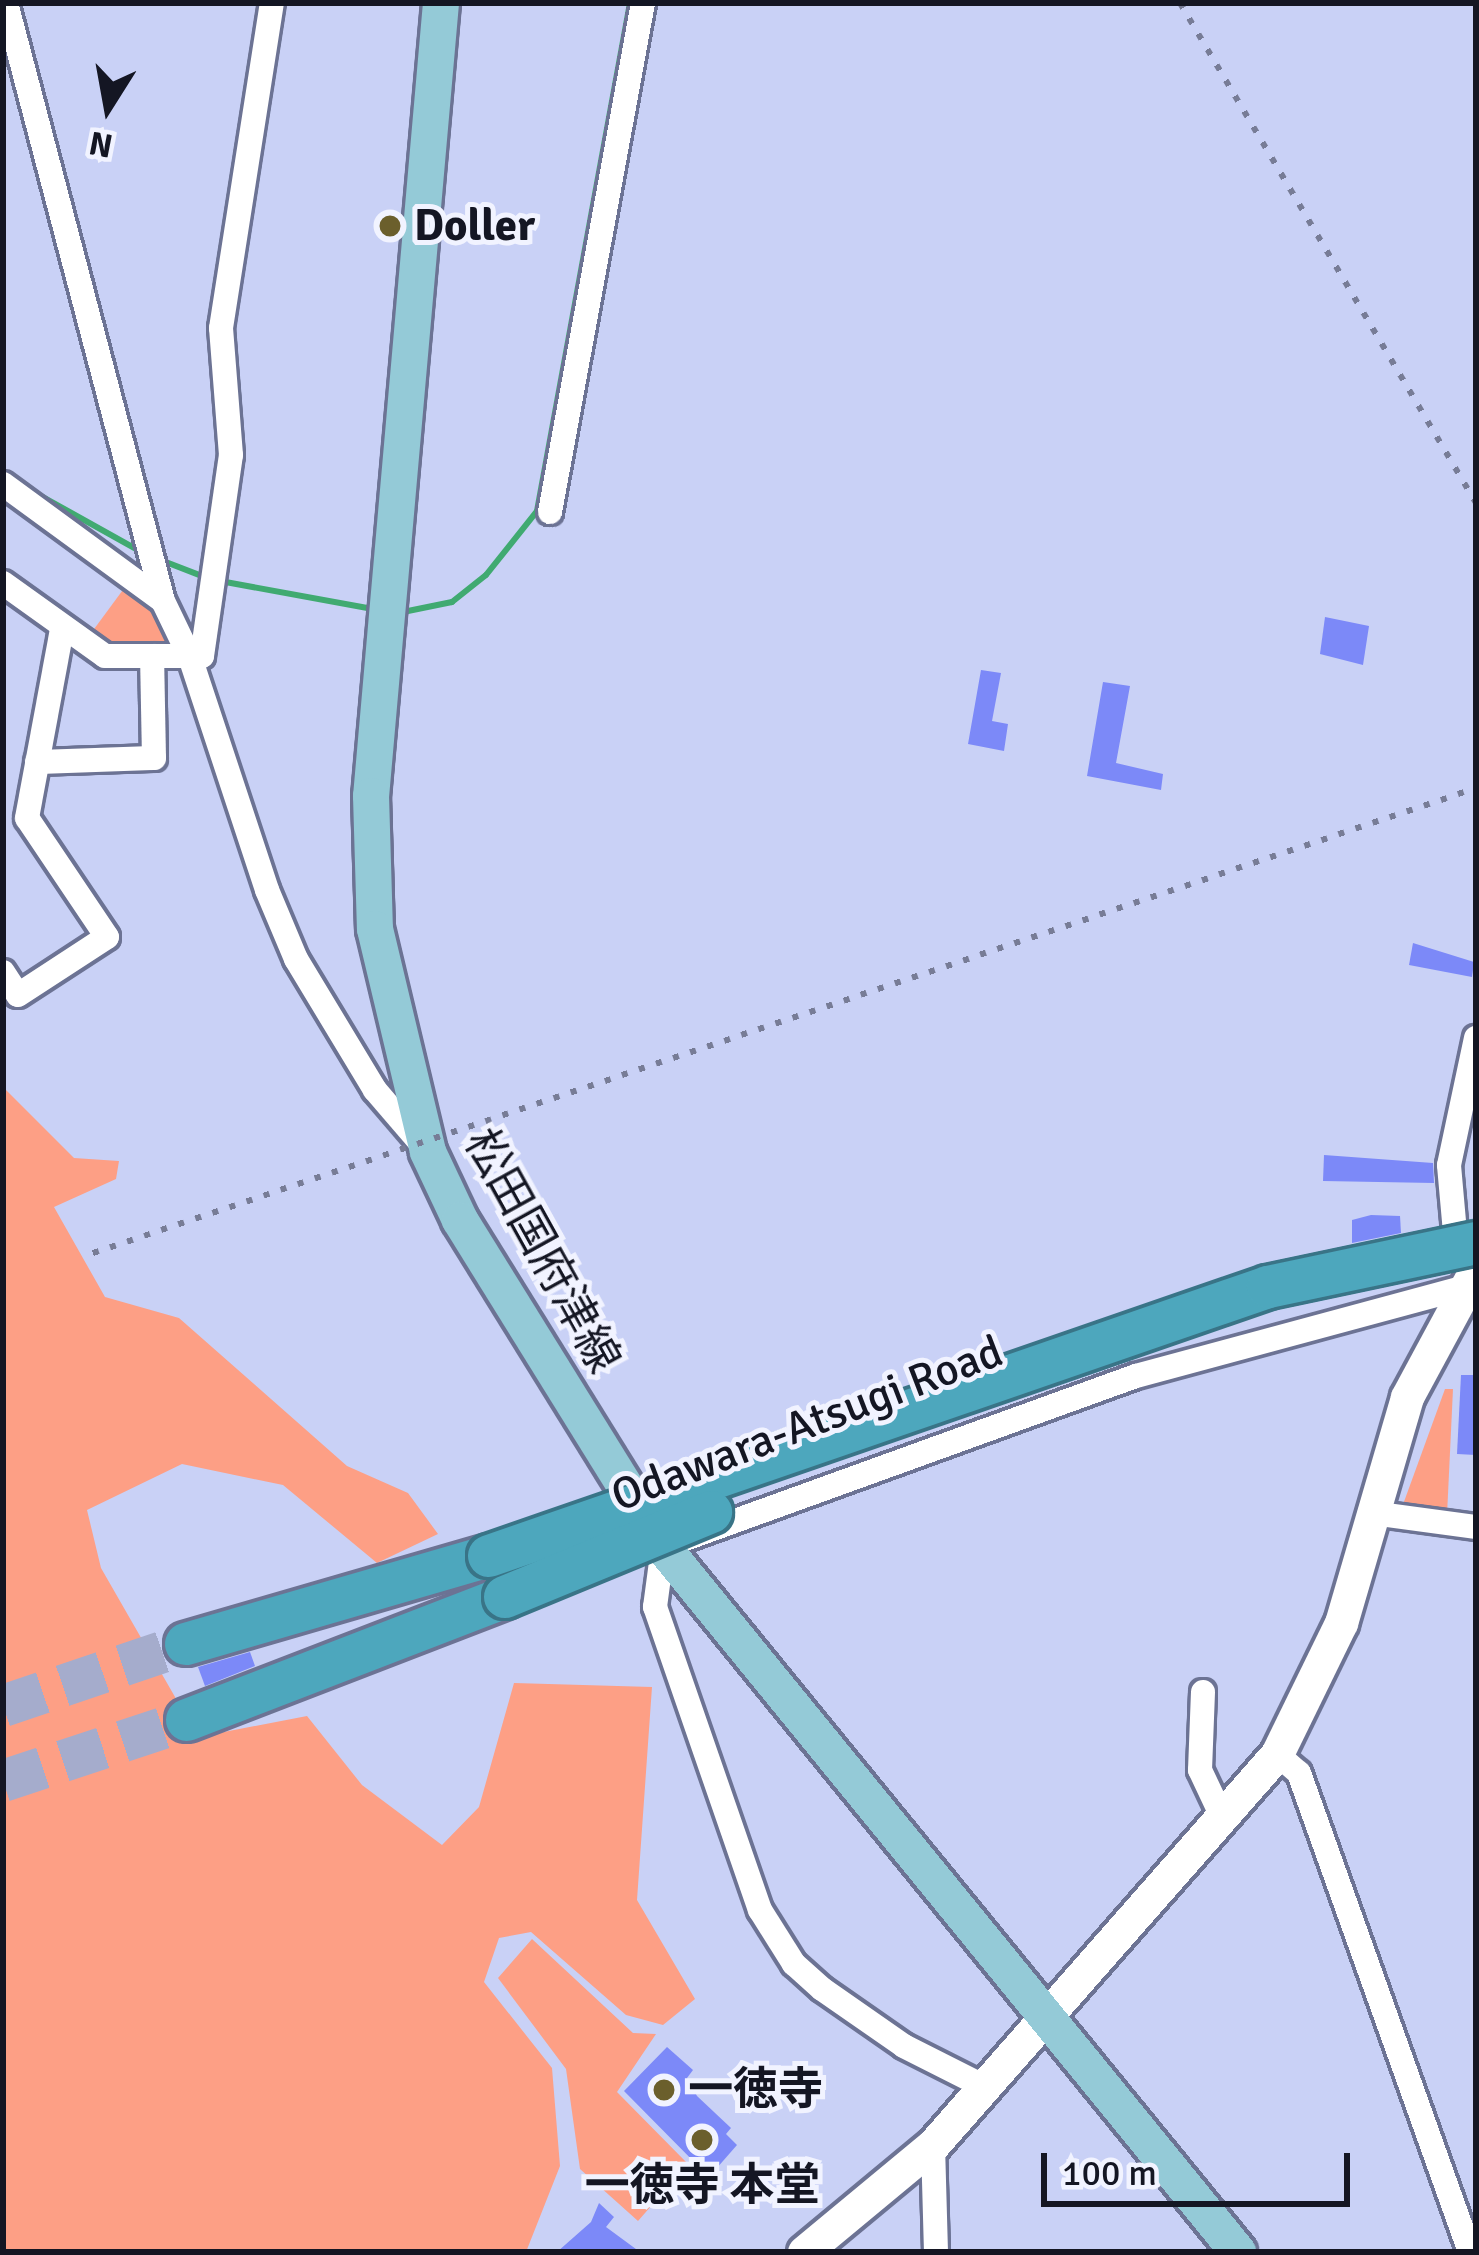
<!DOCTYPE html>
<html>
<head>
<meta charset="utf-8">
<style>
  body { margin:0 }
  #map { position:relative; width:1479px; height:2255px; overflow:hidden; background:#c9d1f6; font-family:Signika,"Noto Sans JP",sans-serif }
  div>[style] { position:absolute }
  .green>* { inset:0; background:#fd9f85 }
  .stream>* { height:6px; margin:-3px; padding:0 3px; transform-origin:3px; border-radius:3px; background:#40aa71 }
  .building>* { inset:0; background:#7c89f8 }
  .highway-tunnel>* { height:42px; margin-top:-21px; transform-origin:0; background:repeating-linear-gradient(90deg,#a5accc 0 42px,transparent 0 63px) }
  .roads { filter:drop-shadow(3px 0 #6c7394) drop-shadow(-3px 0 #6c7394) drop-shadow(0 3px #6c7394) drop-shadow(0 -3px #6c7394) }
  .street>* { height:24px; margin:-12px; padding:0 12px; transform-origin:12px; border-radius:12px; background:#fff }
  .secondary>* { height:33px; margin:-16.5px; padding:0 16.5px; transform-origin:16.5px; border-radius:16.5px; background:#fff }
  .primary>* { height:36px; margin:-18px; padding:0 18px; transform-origin:18px; border-radius:18px; background:#94cad7 }
  .highway>* { height:42px; margin:-21px; padding:0 21px; transform-origin:21px; border-radius:21px; background:#4da7bd }
  .rail>* { height:6px; margin-top:-3px; transform-origin:0; background:repeating-linear-gradient(90deg,#777c96 0 6px,transparent 0 18px) }
  .bridges { filter:drop-shadow(3px 0 #397487) drop-shadow(-3px 0 #397487) drop-shadow(0 3px #397487) drop-shadow(0 -3px #397487) }
  .highway-bridge>* { height:42px; margin:-21px; padding:0 21px; transform-origin:21px; border-radius:21px; background:#4da7bd }
  .dots>* { width:33px; height:33px; translate:-50% -50%; box-sizing:border-box; border:6px solid #f1f3ff; border-radius:50% }
  span { translate:-50% -50%; white-space:nowrap; text-align:center; line-height:1.15; -webkit-text-stroke:10px #f1f3ff; paint-order:stroke }
  .poi-label { font-size:45px; color:#141623; font-weight:700 }
  .left { translate:0 -50%; text-align:left }
  .street-label { font-size:45px; color:#141623 }
  .frame { position:absolute; inset:0; border:6px solid #141623; pointer-events:none }
  .north { position:absolute; left:48px; top:48px; width:120px; height:120px; -webkit-text-stroke:9px #f1f3ff; paint-order:stroke; rotate:191deg; font-size:33px; font-weight:700; line-height:48px; text-align:center; color:#141623 }
  .north::after { content:''; display:block; margin:auto; width:42px; height:54px; background:#141623; clip-path:polygon(50% 0,100% 100%,50% 72%,0 100%) }
  .scale { position:absolute; left:1041px; top:2153px; width:309px; height:54px; box-sizing:border-box; border:6px solid #141623; border-top:0; padding-left:15px; font-size:36px; line-height:42px; white-space:nowrap; color:#141623; -webkit-text-stroke:9px #f1f3ff; paint-order:stroke }
</style>
</head>
<body>
<div id="map">
  <div class="green">
    <div style="clip-path:polygon(128px 583px,175px 636px,166px 653px,106px 654px,86px 640px)"></div>
    <div style="clip-path:polygon(3px 1087px,74px 1158px,119px 1161px,116px 1179px,54px 1207px,105px 1297px,179px 1318px,347px 1466px,408px 1493px,438px 1534px,377px 1563px,283px 1485px,182px 1464px,87px 1510px,101px 1568px,198px 1737px,307px 1716px,362px 1785px,442px 1845px,479px 1807px,514px 1683px,652px 1687px,637px 1900px,695px 1999px,663px 2025px,626px 2015px,531px 1932px,499px 1938px,484px 1982px,552px 2068px,560px 2166px,526px 2252px,3px 2252px)"></div>
    <div style="clip-path:polygon(1445px 1389px,1453px 1389px,1447px 1515px,1401px 1510px)"></div>
    <div style="clip-path:polygon(532px 1939px,633px 2033px,656px 2034px,617px 2092px,688px 2164px,638px 2221px,580px 2169px,566px 2069px,498px 1978px)"></div>
  </div>
  <div class="stream">
    <div style="left:32px;top:491px;width:124px;rotate:29.1deg"></div>
    <div style="left:158px;top:559px;width:53px;rotate:21.2deg"></div>
    <div style="left:220px;top:581px;width:161px;rotate:10.4deg"></div>
    <div style="left:403px;top:612px;width:50px;rotate:-11.5deg"></div>
    <div style="left:452px;top:602px;width:43px;rotate:-38.5deg"></div>
    <div style="left:486px;top:575px;width:82px;rotate:-51.4deg"></div>
    <div style="left:537px;top:511px;width:516px;rotate:-79.63deg"></div>
  </div>
  <div class="building">
    <div style="clip-path:polygon(1325px 617px,1369px 626px,1363px 665px,1320px 654px)"></div>
    <div style="clip-path:polygon(981px 670px,1001px 673px,992px 721px,1008px 724px,1004px 751px,968px 744px)"></div>
    <div style="clip-path:polygon(1103px 682px,1130px 686px,1116px 763px,1163px 774px,1161px 790px,1087px 776px)"></div>
    <div style="clip-path:polygon(1413px 943px,1474px 962px,1472px 977px,1409px 965px)"></div>
    <div style="clip-path:polygon(1324px 1155px,1433px 1163px,1434px 1183px,1323px 1181px)"></div>
    <div style="clip-path:polygon(1371px 1215px,1400px 1216px,1401px 1233px,1352px 1243px,1352px 1220px)"></div>
    <div style="clip-path:polygon(1461px 1375px,1476px 1375px,1476px 1455px,1457px 1454px)"></div>
    <div style="clip-path:polygon(250px 1652px,255px 1666px,205px 1686px,198px 1667px)"></div>
    <div style="clip-path:polygon(667px 2047px,693px 2070px,687px 2078px,697px 2096px,731px 2128px,726px 2134px,737px 2145px,709px 2177px,624px 2091px)"></div>
    <div style="clip-path:polygon(599px 2203px,614px 2217px,606px 2227px,640px 2252px,557px 2252px,591px 2222px)"></div>
  </div>
  <div class="highway-tunnel">
    <div style="left:3px;top:1706px;width:193px;rotate:-18.7deg"></div>
    <div style="left:3px;top:1781px;width:194px;rotate:-18.3deg"></div>
  </div>
  <div class="roads">
    <div class="street">
      <div style="left:6px;top:3px;width:618px;rotate:75.29deg"></div>
      <div style="left:163px;top:601px;width:62px;rotate:64.3deg"></div>
      <div style="left:190px;top:657px;width:245px;rotate:71.7deg"></div>
      <div style="left:267px;top:890px;width:75px;rotate:67.2deg"></div>
      <div style="left:296px;top:959px;width:153px;rotate:58.9deg"></div>
      <div style="left:375px;top:1090px;width:74px;rotate:49.4deg"></div>
      <div style="left:3px;top:484px;width:198px;rotate:36.2deg"></div>
      <div style="left:550px;top:512px;width:517px;rotate:-79.65deg"></div>
      <div style="left:3px;top:583px;width:125px;rotate:35.6deg"></div>
      <div style="left:105px;top:656px;width:97px"></div>
      <div style="left:202px;top:656px;width:203px;rotate:-81.8deg"></div>
      <div style="left:231px;top:455px;width:127px;rotate:-94.5deg"></div>
      <div style="left:221px;top:328px;width:329px;rotate:-81.1deg"></div>
      <div style="left:37px;top:762px;width:117px;rotate:-2deg"></div>
      <div style="left:154px;top:758px;width:102px;rotate:-91.1deg"></div>
      <div style="left:3px;top:972px;width:27px;rotate:57deg"></div>
      <div style="left:18px;top:995px;width:106px;rotate:-33.1deg"></div>
      <div style="left:107px;top:937px;width:143px;rotate:-123.9deg"></div>
      <div style="left:27px;top:818px;width:192px;rotate:-79.5deg"></div>
      <div style="left:1457px;top:1255px;width:90px;rotate:-95.1deg"></div>
      <div style="left:1449px;top:1165px;width:130px;rotate:-78deg"></div>
      <div style="left:1372px;top:1513px;width:105px;rotate:7.7deg"></div>
      <div style="left:1203px;top:1692px;width:78px;rotate:92.2deg"></div>
      <div style="left:1200px;top:1770px;width:56px;rotate:64.8deg"></div>
      <div style="left:1277px;top:1754px;width:29px;rotate:41deg"></div>
      <div style="left:1299px;top:1773px;width:509px;rotate:70.35deg"></div>
      <div style="left:985px;top:2087px;width:91px;rotate:-153.2deg"></div>
      <div style="left:904px;top:2046px;width:100px;rotate:-145.2deg"></div>
      <div style="left:822px;top:1989px;width:38px;rotate:-138deg"></div>
      <div style="left:794px;top:1964px;width:64px;rotate:-122.2deg"></div>
      <div style="left:760px;top:1910px;width:321px;rotate:-109.1deg"></div>
      <div style="left:655px;top:1607px;width:61px;rotate:-82.4deg"></div>
      <div style="left:663px;top:1547px;width:503px;rotate:-19.88deg"></div>
      <div style="left:1136px;top:1376px;width:350px;rotate:-15.1deg"></div>
      <div style="left:933px;top:2145px;width:107px;rotate:88.4deg"></div>
    </div>
    <div class="secondary">
      <div style="left:804px;top:2252px;width:168px;rotate:-39.7deg"></div>
      <div style="left:933px;top:2145px;width:521px;rotate:-48.66deg"></div>
      <div style="left:1277px;top:1754px;width:146px;rotate:-64deg"></div>
      <div style="left:1341px;top:1623px;width:235px;rotate:-73.7deg"></div>
      <div style="left:1407px;top:1397px;width:145px;rotate:-61.7deg"></div>
    </div>
    <div class="primary">
      <div style="left:441px;top:3px;width:796px;rotate:95.04deg"></div>
      <div style="left:371px;top:796px;width:133px;rotate:88.3deg"></div>
      <div style="left:375px;top:929px;width:229px;rotate:76.6deg"></div>
      <div style="left:428px;top:1152px;width:75px;rotate:64.8deg"></div>
      <div style="left:460px;top:1220px;width:385px;rotate:58.2deg"></div>
      <div style="left:663px;top:1547px;width:910px;rotate:50.8deg"></div>
    </div>
    <div class="highway">
      <div style="left:186px;top:1644px;width:316px;rotate:-16.2deg"></div>
      <div style="left:187px;top:1720px;width:341px;rotate:-21.1deg"></div>
    </div>
  </div>
  <div class="rail">
    <div style="left:1180px;top:3px;width:581px;rotate:59.37deg"></div>
    <div style="left:93px;top:1253px;width:1459px;rotate:-18.58deg"></div>
  </div>
  <div class="bridges">
    <div class="highway-bridge">
      <div style="left:489px;top:1556px;width:824px;rotate:-19.05deg"></div>
      <div style="left:1268px;top:1287px;width:213px;rotate:-11.9deg"></div>
      <div style="left:505px;top:1597px;width:223px;rotate:-22.4deg"></div>
    </div>
  </div>
  <div class="dots">
    <div style="left:390px;top:226px;background:#6b5f2c"></div>
    <div style="left:664px;top:2090px;background:#6b5f2c"></div>
    <div style="left:702px;top:2140px;background:#6b5f2c"></div>
  </div>
  <div class="poi-label">
    <span class="left" style="left:414px;top:226px">Doller</span>
    <span class="left" style="left:688px;top:2090px">一徳寺</span>
    <span style="left:702px;top:2186px">一徳寺 本堂</span>
  </div>
  <div class="street-label">
    <span style="left:542px;top:1251px;rotate:61deg">松田国府津線</span>
    <span style="left:807px;top:1424px;rotate:-21deg">Odawara-Atsugi Road</span>
  </div>
  <div class="frame"></div>
  <div class="north">N</div>
  <div class="scale">100 m</div>
</div>
</body>
</html>
